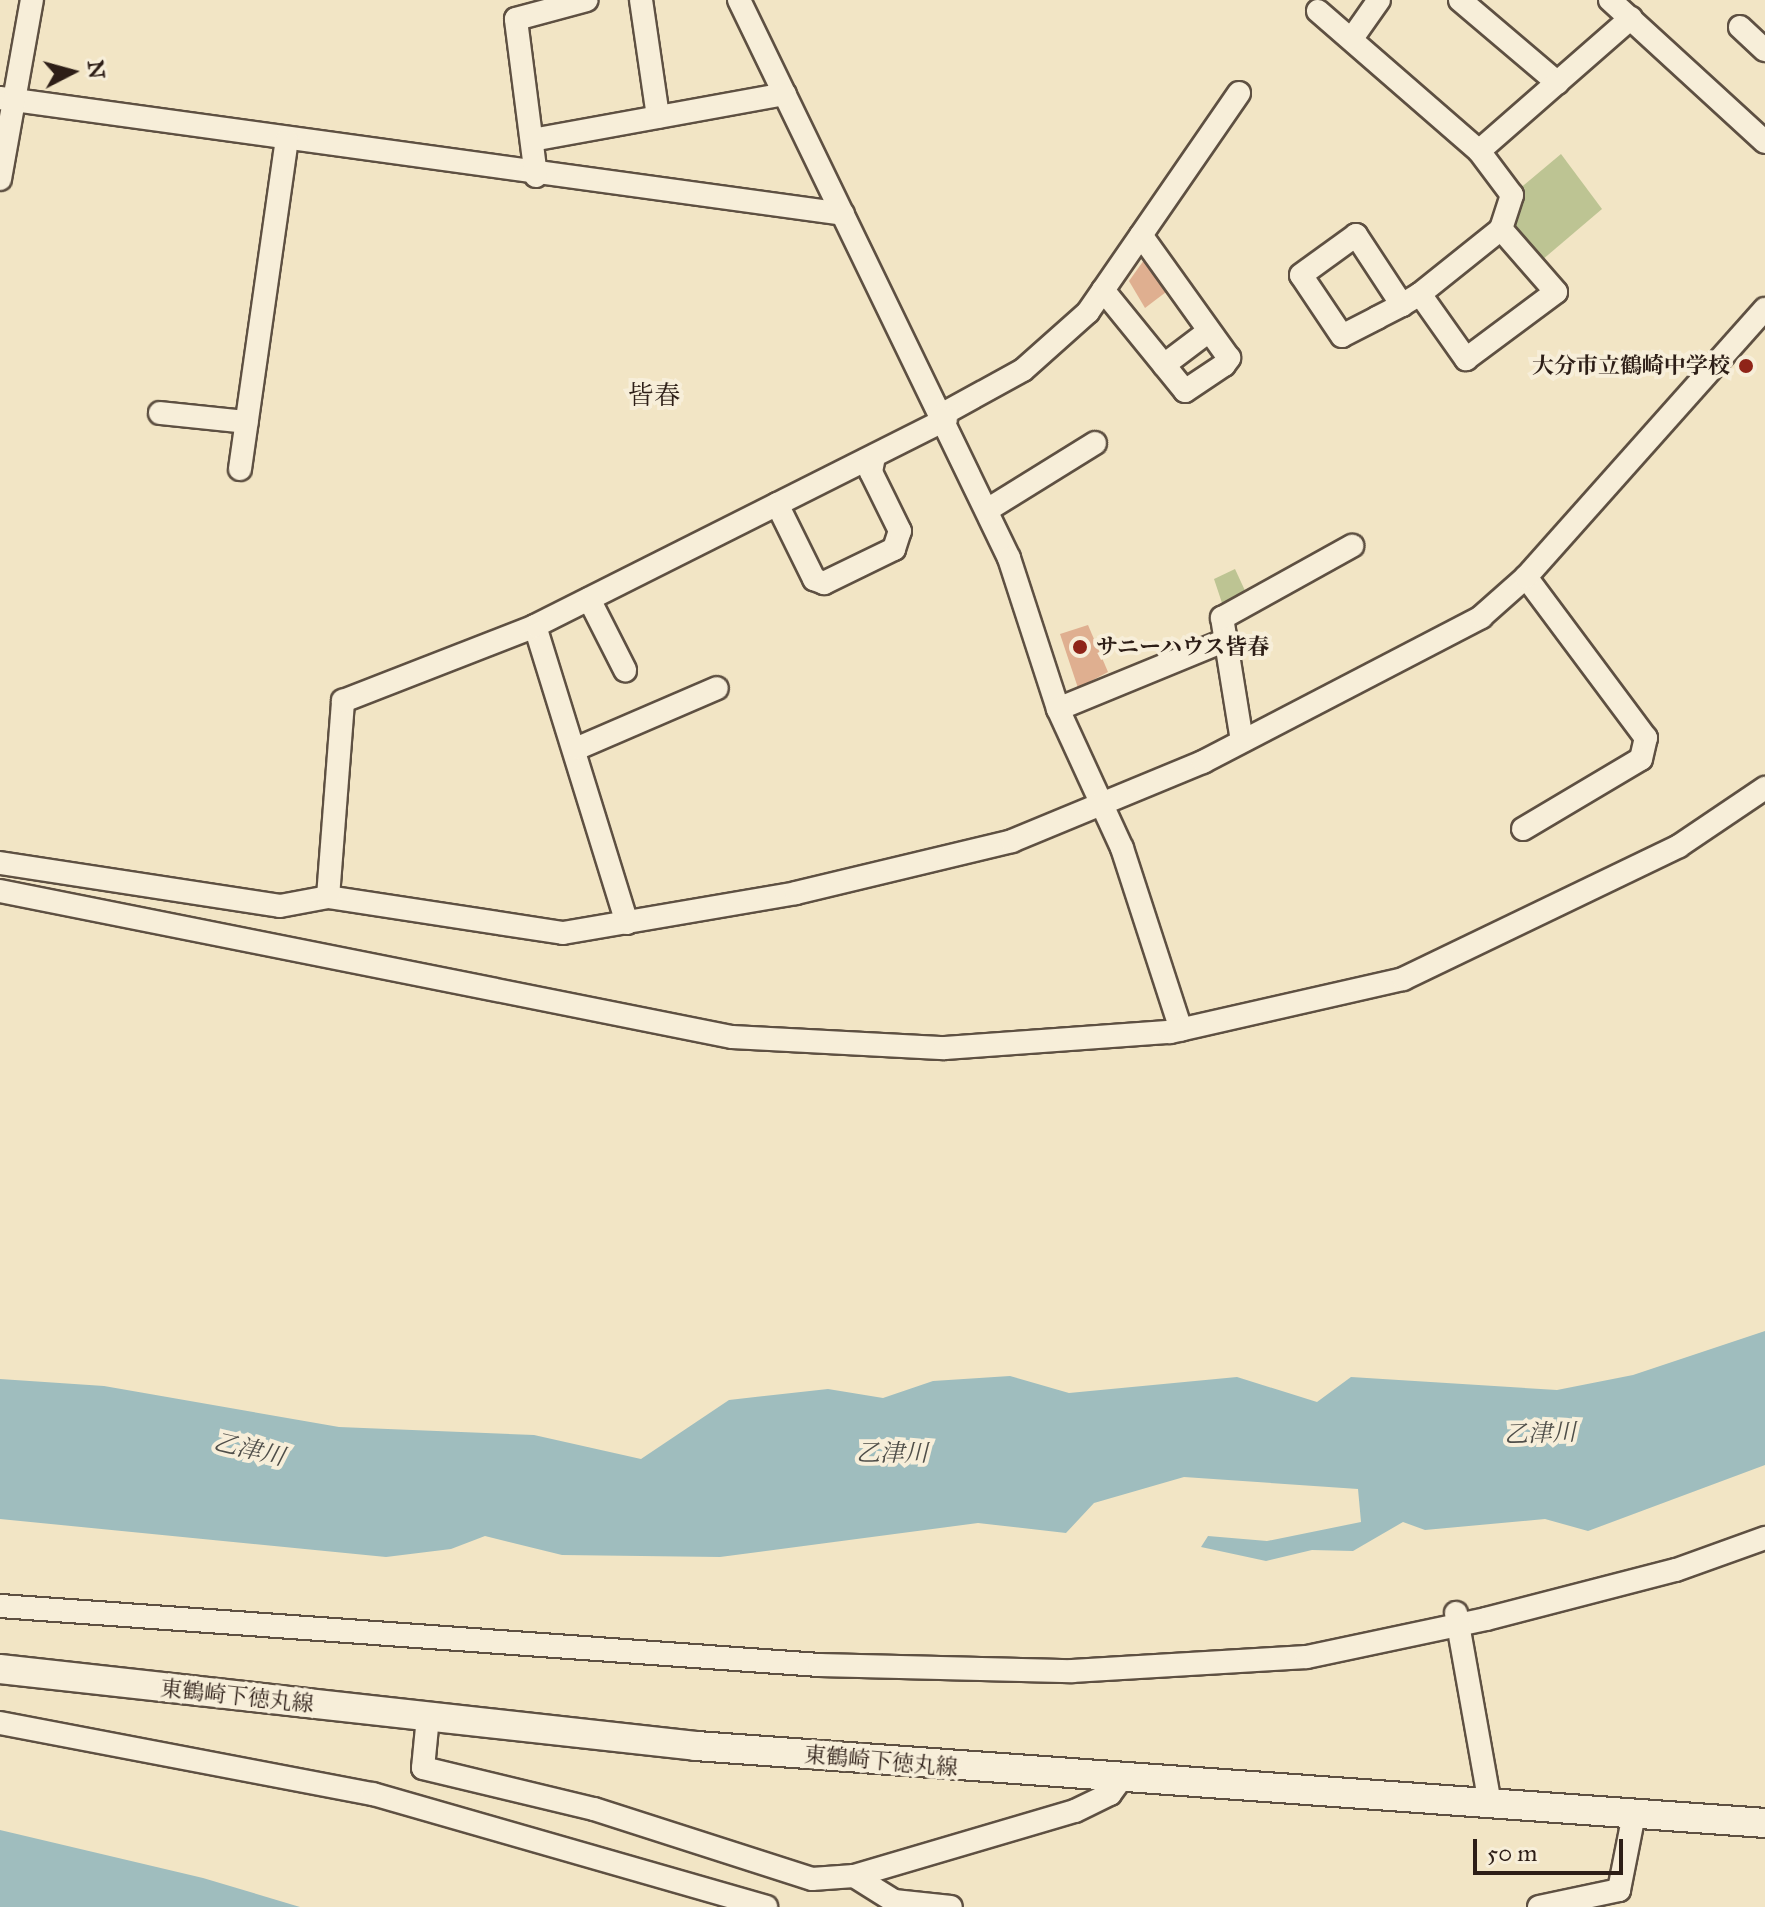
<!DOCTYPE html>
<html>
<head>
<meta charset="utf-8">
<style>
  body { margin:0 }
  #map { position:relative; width:1765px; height:1907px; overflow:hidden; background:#f2e5c5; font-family:"IM FELL Great Primer","Noto Serif JP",serif }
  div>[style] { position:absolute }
  .green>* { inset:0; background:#bdc493 }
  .water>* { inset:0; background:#9fbdbe }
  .building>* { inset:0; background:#dfaf90 }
  .roads { filter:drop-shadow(2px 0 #5e5042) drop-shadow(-2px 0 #5e5042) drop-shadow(0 2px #5e5042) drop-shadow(0 -2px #5e5042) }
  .minor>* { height:22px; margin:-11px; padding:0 11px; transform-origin:11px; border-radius:11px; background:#f7eed9 }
  .tertiary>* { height:28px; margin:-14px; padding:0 14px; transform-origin:14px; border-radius:14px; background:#f7eed9 }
  .dots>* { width:22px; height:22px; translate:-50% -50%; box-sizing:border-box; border:4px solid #f7eed9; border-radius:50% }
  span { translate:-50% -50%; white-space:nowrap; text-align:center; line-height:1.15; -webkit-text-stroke:8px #f7eed9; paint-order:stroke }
  .poi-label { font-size:22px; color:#2d1e17; font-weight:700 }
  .right { translate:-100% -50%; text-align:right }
  .left { translate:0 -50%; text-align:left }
  .street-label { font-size:22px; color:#2d1e17 }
  .water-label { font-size:24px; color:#4f4e49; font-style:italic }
  .quarter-label { font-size:26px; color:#2d1e17 }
  .north { position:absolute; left:32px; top:32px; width:80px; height:80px; -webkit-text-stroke:6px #f7eed9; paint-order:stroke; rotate:84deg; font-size:22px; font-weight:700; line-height:32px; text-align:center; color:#2d1e17 }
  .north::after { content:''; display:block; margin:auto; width:28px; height:36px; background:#2d1e17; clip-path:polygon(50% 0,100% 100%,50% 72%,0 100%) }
  .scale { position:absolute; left:1473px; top:1839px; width:150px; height:36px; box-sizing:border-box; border:4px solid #2d1e17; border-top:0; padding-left:10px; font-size:24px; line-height:28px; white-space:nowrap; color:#2d1e17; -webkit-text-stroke:6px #f7eed9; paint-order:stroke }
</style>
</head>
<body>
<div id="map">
  <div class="green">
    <div style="clip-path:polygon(1561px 154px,1602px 209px,1535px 266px,1501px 229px,1512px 195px)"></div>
    <div style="clip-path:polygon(1235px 569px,1247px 595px,1224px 609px,1214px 579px)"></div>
  </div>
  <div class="water">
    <div style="clip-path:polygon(1765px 1331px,1765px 1465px,1588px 1531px,1545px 1519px,1425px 1530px,1403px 1522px,1353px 1551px,1312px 1550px,1266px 1561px,1201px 1547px,1208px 1536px,1267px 1541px,1361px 1522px,1358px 1489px,1184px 1477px,1094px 1503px,1066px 1533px,978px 1523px,720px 1557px,562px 1555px,485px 1536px,451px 1549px,386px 1557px,0 1519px,0 1379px,104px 1386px,339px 1427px,534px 1435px,641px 1459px,729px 1400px,828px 1389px,883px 1398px,933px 1381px,1010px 1376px,1069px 1393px,1237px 1377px,1317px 1402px,1351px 1377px,1557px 1390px,1633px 1375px)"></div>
    <div style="clip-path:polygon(0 1830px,203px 1878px,300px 1907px,0 1907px)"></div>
  </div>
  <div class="building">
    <div style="clip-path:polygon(1144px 260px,1170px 289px,1145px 308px,1129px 281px)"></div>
    <div style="clip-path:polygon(1088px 625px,1108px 672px,1078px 688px,1060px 634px)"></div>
  </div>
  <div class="roads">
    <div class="minor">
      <div style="left:641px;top:0;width:118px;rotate:81.7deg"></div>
      <div style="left:739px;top:0;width:620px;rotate:64.18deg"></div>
      <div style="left:1009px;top:558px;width:159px;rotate:72deg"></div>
      <div style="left:1058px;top:709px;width:153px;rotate:65.3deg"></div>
      <div style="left:1122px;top:848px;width:191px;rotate:72deg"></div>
      <div style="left:1460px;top:0;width:128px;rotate:40.3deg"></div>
      <div style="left:1610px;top:0;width:210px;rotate:42.5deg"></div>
      <div style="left:1318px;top:11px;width:213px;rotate:41deg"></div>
      <div style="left:1479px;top:151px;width:55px;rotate:53.1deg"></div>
      <div style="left:1512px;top:195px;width:36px;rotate:108deg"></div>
      <div style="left:1501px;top:229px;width:104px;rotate:141.3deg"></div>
      <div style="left:1420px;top:294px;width:21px;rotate:149deg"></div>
      <div style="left:1402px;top:305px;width:28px;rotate:153deg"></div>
      <div style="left:1377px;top:318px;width:39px;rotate:153deg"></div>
      <div style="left:1342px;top:336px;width:73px;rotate:-123.9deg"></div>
      <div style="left:1301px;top:275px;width:68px;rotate:-36deg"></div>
      <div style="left:1356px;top:235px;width:84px;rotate:56.7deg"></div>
      <div style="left:1740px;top:27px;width:34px;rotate:43deg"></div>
      <div style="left:1353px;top:37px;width:45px;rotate:-54.9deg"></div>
      <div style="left:0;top:98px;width:851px;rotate:7.83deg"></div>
      <div style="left:532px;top:140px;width:257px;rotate:-10.3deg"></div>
      <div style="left:1479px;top:151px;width:202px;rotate:-41.2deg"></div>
      <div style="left:536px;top:176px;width:158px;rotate:-97.3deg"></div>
      <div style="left:516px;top:19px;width:73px;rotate:-15deg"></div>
      <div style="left:0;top:179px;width:182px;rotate:-79.9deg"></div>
      <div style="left:1103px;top:290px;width:130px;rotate:50.9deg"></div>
      <div style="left:1185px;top:391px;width:47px;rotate:-33.7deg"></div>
      <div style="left:1224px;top:365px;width:9px;rotate:-54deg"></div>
      <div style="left:1229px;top:358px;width:151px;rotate:-125.6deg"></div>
      <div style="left:1420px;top:294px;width:80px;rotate:54.7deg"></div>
      <div style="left:1466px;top:359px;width:112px;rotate:-36.7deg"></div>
      <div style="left:1556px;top:292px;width:84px;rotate:-131.1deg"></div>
      <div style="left:1164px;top:365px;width:56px;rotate:-37.1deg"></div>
      <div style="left:160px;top:413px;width:87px;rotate:5.9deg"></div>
      <div style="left:943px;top:414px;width:91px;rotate:-28.8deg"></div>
      <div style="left:1023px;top:370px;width:87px;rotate:-41.7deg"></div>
      <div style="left:1088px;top:312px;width:266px;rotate:-55.4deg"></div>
      <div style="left:240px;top:469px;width:332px;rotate:-81.9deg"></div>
      <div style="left:777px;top:504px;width:84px;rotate:63.7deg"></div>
      <div style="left:814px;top:579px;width:11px;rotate:22deg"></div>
      <div style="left:824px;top:583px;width:78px;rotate:-25.9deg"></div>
      <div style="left:894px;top:549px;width:19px;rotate:-72deg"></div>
      <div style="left:900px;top:531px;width:66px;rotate:-116.2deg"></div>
      <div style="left:871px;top:472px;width:16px;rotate:-79deg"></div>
      <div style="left:987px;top:510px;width:127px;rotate:-31.8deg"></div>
      <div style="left:589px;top:599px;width:80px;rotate:63.1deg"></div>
      <div style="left:535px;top:626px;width:311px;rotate:72.8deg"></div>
      <div style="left:1058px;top:709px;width:182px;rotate:-22.3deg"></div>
      <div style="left:1242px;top:741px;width:125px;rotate:-99.2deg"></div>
      <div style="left:1222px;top:618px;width:149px;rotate:-29deg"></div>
      <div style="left:578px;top:748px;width:151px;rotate:-23.3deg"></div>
      <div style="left:1523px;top:829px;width:137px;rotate:-30.7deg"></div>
      <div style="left:1641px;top:759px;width:22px;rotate:-77deg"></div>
      <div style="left:1646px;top:738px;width:201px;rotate:-126.7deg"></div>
      <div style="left:0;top:863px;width:283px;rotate:8.7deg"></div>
      <div style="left:280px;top:906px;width:49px;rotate:-10.6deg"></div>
      <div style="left:328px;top:897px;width:238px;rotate:8.7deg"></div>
      <div style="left:563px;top:933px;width:236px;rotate:-9.7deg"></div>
      <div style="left:796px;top:893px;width:222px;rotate:-13.5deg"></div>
      <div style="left:1012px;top:841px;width:207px;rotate:-22.5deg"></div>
      <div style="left:1203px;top:762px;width:314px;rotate:-27.5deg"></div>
      <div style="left:1481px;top:617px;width:60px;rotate:-41.6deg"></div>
      <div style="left:1526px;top:577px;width:359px;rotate:-48.3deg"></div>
      <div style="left:0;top:891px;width:746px;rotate:11.28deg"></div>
      <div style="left:732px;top:1037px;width:213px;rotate:3deg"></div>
      <div style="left:945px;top:1048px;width:226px;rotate:-4.1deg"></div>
      <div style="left:1170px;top:1032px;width:239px;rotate:-12.8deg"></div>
      <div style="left:1403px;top:979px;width:306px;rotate:-25.7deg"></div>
      <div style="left:1679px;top:846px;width:104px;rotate:-34deg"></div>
      <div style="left:328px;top:897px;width:197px;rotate:-85.6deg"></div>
      <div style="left:343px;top:701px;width:206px;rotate:-21.3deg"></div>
      <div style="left:535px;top:626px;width:460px;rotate:-26.7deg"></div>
      <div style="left:0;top:1606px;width:821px;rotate:4.12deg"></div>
      <div style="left:819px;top:1665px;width:253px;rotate:1.4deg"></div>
      <div style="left:1072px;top:1671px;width:235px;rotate:-3.4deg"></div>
      <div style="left:1307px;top:1657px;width:183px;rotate:-12deg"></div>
      <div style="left:1486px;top:1619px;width:196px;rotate:-14.5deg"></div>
      <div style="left:1676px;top:1570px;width:95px;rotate:-19.8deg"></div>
      <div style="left:1456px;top:1613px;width:193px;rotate:79.9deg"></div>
      <div style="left:428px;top:1717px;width:51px;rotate:95.6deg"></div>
      <div style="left:423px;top:1768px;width:176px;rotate:13.5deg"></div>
      <div style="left:594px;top:1809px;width:229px;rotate:17.8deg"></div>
      <div style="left:812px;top:1879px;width:42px;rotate:-4.1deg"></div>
      <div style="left:854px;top:1876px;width:230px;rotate:-16.4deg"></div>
      <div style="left:1075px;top:1811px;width:39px;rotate:-26deg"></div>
      <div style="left:1110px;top:1794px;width:17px;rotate:-54deg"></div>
      <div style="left:0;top:1723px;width:380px;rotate:10.8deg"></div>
      <div style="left:373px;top:1794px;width:409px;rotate:16deg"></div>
      <div style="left:854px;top:1876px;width:47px;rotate:32deg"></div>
      <div style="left:894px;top:1901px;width:57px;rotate:6deg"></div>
      <div style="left:1539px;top:1907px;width:82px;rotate:-12deg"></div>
      <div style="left:1619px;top:1890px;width:77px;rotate:-78.8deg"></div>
    </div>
    <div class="tertiary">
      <div style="left:0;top:1669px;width:700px;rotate:6.31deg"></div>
      <div style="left:696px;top:1746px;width:1072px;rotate:4.12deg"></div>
    </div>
  </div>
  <div class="dots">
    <div style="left:1746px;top:366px;background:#8f2418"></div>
    <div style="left:1080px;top:647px;background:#8f2418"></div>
  </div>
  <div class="poi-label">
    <span class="right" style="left:1730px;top:366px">大分市立鶴崎中学校</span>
    <span class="left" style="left:1096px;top:647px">サニーハウス皆春</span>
  </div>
  <div class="street-label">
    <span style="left:237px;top:1696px;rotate:6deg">東鶴崎下徳丸線</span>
    <span style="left:881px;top:1761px;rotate:5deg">東鶴崎下徳丸線</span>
  </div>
  <div class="water-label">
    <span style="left:1540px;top:1434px;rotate:-2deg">乙津川</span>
    <span style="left:249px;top:1450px;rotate:13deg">乙津川</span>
    <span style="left:892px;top:1454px">乙津川</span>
  </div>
  <div class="quarter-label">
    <span style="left:654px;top:396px">皆春</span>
  </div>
  <div class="north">N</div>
  <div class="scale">50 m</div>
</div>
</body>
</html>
